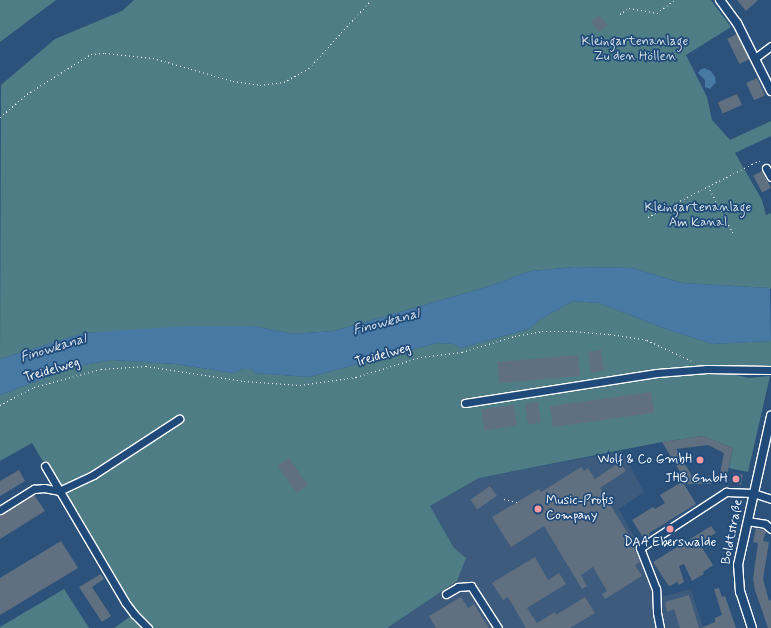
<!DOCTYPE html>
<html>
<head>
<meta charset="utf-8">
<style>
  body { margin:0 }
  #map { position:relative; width:771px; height:628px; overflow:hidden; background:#2c527b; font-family:Mynerve,sans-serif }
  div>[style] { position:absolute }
  .built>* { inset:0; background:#3c5b7d }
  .green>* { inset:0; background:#4f7d86 }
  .water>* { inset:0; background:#4879a5 }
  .building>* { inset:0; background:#607081; transform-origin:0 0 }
  .path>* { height:1px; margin-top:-0.5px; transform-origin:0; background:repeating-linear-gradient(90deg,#fff 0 1px,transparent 0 4px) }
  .roads { filter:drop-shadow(1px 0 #fff) drop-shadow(-1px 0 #fff) drop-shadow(0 1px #fff) drop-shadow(0 -1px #fff) }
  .minor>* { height:7px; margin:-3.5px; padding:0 3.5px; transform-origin:3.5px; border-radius:3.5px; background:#1f4a7a }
  .major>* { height:8px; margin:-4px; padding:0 4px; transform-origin:4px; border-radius:4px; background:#1f4a7a }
  .dots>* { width:11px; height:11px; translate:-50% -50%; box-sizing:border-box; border:2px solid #1f4a7a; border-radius:50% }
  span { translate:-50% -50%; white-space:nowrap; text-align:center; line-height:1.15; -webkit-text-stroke:3.5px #1f4a7a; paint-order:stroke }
  .park-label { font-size:13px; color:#d3dee1 }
  .street-label { font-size:13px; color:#fff }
  .poi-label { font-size:13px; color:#fff }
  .right { translate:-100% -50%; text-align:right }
  .left { translate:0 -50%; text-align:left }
  .water-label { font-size:14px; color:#d1dee8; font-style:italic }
</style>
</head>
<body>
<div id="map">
  <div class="built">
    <div style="clip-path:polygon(622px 451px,644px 492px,619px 509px,640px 548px,657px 598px,691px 589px,703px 628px,350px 628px,454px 548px,430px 506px,479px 478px)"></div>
  </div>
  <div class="green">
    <div style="clip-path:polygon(0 0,56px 0,0 42px)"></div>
    <div style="clip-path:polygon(134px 0,711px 0,731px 27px,686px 55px,707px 97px,712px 120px,730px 140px,771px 121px,771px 136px,735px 153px,762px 200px,766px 215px,771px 213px,771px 290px,770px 288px,682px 283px,632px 268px,574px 267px,531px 271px,487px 287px,334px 331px,292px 334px,254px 326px,84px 333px,0 359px,1px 85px,55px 39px,122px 11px)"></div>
    <div style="clip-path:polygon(573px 301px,599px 303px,666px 329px,713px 344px,771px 341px,771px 370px,731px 369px,731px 374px,749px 378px,770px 376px,748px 472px,729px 468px,733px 448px,703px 436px,662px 442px,479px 478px,430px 506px,454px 548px,466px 558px,457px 581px,387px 628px,114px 628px,134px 614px,32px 443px,0 461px,0 395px,77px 366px,112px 360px,176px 364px,233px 373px,242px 369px,251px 369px,255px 373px,309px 377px,437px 343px,454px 344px,461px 348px,529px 329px,539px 320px)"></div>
    <div style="clip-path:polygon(64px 589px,89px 628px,0 628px,0 627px)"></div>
  </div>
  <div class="water">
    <div style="clip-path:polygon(704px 68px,711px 71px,715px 77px,716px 82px,710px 89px,705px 87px,705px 80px,698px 73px,700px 70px)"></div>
    <div style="clip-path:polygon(574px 267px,632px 268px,682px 283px,770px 288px,771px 341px,713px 344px,666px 329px,599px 303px,573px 301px,539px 320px,529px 329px,461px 348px,454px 344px,437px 343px,309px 377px,255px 373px,251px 369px,242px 369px,233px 373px,176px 364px,112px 360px,77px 366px,0 395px,0 359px,84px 333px,188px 326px,254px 326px,292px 334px,334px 331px,487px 287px,531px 271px)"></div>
  </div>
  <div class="building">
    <div style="clip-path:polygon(737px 0,758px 0,746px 11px)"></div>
    <div style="left:599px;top:15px;width:13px;height:11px;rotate:48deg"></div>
    <div style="left:737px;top:34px;width:28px;height:11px;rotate:64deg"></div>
    <div style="left:757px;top:78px;width:19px;height:12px;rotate:65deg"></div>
    <div style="left:737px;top:94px;width:12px;height:21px;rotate:66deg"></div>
    <div style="left:762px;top:171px;width:19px;height:10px;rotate:62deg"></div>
    <div style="left:601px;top:350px;width:21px;height:13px;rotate:82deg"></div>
    <div style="left:578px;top:355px;width:21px;height:81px;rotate:85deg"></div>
    <div style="left:651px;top:392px;width:21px;height:102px;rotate:82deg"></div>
    <div style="left:538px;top:402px;width:21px;height:13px;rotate:82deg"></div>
    <div style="left:514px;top:405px;width:21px;height:33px;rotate:82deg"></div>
    <div style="clip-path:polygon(703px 436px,733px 448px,727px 475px,720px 473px,724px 453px,708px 445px,676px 449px,692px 476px,714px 477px,712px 484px,684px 484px,696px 504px,649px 533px,650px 535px,644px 539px,632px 520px,653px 507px,655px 509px,665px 503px,660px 495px,685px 480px,662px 442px)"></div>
    <div style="left:289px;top:458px;width:33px;height:14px;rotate:55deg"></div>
    <div style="clip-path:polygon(620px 462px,626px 471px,600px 488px,633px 542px,632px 543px,640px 562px,635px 565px,642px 576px,605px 599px,602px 594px,607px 591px,593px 567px,581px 575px,587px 586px,582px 589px,544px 526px,511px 547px,492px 517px,539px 489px,541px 492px,581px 467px,584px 471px,588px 468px,595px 479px)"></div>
    <div style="clip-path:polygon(19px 470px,25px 481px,0 496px,0 481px)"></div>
    <div style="left:733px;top:473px;width:10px;height:10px;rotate:11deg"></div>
    <div style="left:490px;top:486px;width:12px;height:24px;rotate:55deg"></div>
    <div style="clip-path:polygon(34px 495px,45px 511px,0 539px,0 515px)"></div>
    <div style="clip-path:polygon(711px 526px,716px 533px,699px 543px,713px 565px,703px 572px,704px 574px,692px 581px,684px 564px,679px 566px,684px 582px,679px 585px,677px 582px,670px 586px,668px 585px,653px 562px)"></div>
    <div style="clip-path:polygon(756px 528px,766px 531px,763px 541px,769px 542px,763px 579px,769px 601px,771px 600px,771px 628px,768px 628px,755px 590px,753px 579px,758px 543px,753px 542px)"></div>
    <div style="clip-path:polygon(61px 541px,78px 568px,0 615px,0 578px)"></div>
    <div style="clip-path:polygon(535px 557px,548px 580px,559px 573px,566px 584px,527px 608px,537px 623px,555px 612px,556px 615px,585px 597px,595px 613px,570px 628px,526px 628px,508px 597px,503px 600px,492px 583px)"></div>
    <div style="clip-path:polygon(101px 574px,104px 579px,92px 587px,111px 616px,102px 622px,79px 587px)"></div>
    <div style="clip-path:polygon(719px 588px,722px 597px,725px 596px,736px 628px,701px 628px,715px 622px,715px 618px,722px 615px,714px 589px)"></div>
    <div style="clip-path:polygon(689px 595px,691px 601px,699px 628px,680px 628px,674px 609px,667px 612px,665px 602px)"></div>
    <div style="clip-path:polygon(461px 597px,468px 608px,474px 604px,489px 628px,436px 628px,429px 616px)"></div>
  </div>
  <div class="path">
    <div style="left:620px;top:14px;width:11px;rotate:-34deg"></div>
    <div style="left:629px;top:8px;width:28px;rotate:10deg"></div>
    <div style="left:657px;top:13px;width:21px;rotate:-37deg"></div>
    <div style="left:0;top:117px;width:35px;rotate:-40deg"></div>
    <div style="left:27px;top:94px;width:75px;rotate:-32deg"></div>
    <div style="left:91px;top:54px;width:14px;rotate:-4deg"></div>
    <div style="left:105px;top:53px;width:48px;rotate:5.9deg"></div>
    <div style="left:153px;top:58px;width:83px;rotate:16deg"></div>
    <div style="left:233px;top:81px;width:27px;rotate:8deg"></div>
    <div style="left:260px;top:85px;width:24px;rotate:-7deg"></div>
    <div style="left:284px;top:82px;width:29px;rotate:-29deg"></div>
    <div style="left:309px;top:68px;width:92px;rotate:-47.6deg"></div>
    <div style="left:708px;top:186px;width:55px;rotate:62deg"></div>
    <div style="left:648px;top:217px;width:117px;rotate:-27deg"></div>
    <div style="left:752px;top:164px;width:8px;rotate:-23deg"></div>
    <div style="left:759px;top:161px;width:3px;rotate:45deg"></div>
    <div style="left:0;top:405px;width:38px;rotate:-28deg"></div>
    <div style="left:34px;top:387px;width:69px;rotate:-15deg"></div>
    <div style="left:101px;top:369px;width:45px;rotate:-3.8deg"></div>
    <div style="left:146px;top:366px;width:99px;rotate:8.7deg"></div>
    <div style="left:244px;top:381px;width:56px;rotate:4.1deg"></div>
    <div style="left:300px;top:385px;width:57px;rotate:-8.1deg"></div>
    <div style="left:356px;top:377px;width:68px;rotate:-17.1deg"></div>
    <div style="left:421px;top:357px;width:41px;rotate:-7deg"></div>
    <div style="left:462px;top:352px;width:55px;rotate:-16.8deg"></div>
    <div style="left:515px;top:336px;width:27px;rotate:-10deg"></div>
    <div style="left:542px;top:331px;width:30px"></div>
    <div style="left:572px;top:331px;width:38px;rotate:5deg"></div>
    <div style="left:610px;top:334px;width:37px;rotate:9deg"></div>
    <div style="left:647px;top:340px;width:52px;rotate:25.1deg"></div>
    <div style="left:504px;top:499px;width:13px;rotate:13deg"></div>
  </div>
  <div class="roads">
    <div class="minor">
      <div style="left:755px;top:58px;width:20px;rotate:-37deg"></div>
      <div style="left:766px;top:168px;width:10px;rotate:61deg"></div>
      <div style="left:465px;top:403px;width:194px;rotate:-8.9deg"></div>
      <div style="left:657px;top:373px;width:50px;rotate:-4.6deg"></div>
      <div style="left:707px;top:369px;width:64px;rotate:0.9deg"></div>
      <div style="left:45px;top:466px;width:158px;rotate:59.5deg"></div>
      <div style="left:125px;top:602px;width:15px;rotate:53deg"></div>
      <div style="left:134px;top:614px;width:20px;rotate:45deg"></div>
      <div style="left:0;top:510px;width:40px;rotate:-32deg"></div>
      <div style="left:34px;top:489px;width:10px;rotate:-6deg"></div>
      <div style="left:44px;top:488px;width:15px;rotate:11deg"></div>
      <div style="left:59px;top:491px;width:38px;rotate:-25deg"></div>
      <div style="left:93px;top:475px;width:103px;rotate:-33.1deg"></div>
      <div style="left:747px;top:521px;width:18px;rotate:9deg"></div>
      <div style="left:765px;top:524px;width:8px;rotate:40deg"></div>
      <div style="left:446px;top:594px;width:14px;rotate:-30deg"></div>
      <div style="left:458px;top:587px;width:13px;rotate:-4deg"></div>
      <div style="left:471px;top:586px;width:50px;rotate:57.3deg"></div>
      <div style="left:660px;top:628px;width:16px;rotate:-101deg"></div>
      <div style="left:657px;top:612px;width:23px;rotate:-92deg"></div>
      <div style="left:656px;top:589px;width:44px;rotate:-111.3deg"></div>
      <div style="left:640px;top:548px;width:103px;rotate:-33.1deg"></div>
      <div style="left:726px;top:492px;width:27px;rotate:2deg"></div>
      <div style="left:753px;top:493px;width:19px;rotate:18deg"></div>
    </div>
    <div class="major">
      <div style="left:720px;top:0;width:29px;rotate:54deg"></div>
      <div style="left:737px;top:23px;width:76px;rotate:63.4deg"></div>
      <div style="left:752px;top:628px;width:38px;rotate:-108deg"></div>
      <div style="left:740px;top:592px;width:27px;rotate:-94deg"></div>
      <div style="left:738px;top:565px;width:153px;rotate:-77.5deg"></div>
    </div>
  </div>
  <div class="dots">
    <div style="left:700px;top:460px;background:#ff9aa2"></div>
    <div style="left:736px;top:479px;background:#ff9aa2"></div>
    <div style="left:538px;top:509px;background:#ff9aa2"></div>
    <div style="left:670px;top:529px;background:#ff9aa2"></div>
  </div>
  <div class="park-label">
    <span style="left:635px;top:50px">Kleingartenanlage<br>Zu den Höllen</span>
    <span style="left:698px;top:216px">Kleingartenanlage<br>Am Kanal</span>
  </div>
  <div class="street-label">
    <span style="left:383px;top:356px;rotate:-16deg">Treidelweg</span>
    <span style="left:52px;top:371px;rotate:-17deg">Treidelweg</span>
    <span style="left:733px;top:532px;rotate:-79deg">Boldtstraße</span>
  </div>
  <div class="poi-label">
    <span class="right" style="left:692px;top:460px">Wolf &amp; Co GmbH</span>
    <span class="right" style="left:728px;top:479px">JHB GmbH</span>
    <span class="left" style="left:546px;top:509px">Music-Profis<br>Company</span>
    <span style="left:670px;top:543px">DAA Eberswalde</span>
  </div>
  <div class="water-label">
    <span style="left:386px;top:322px;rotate:-15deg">Finowkanal</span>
    <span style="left:53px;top:348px;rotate:-17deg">Finowkanal</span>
  </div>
</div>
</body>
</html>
